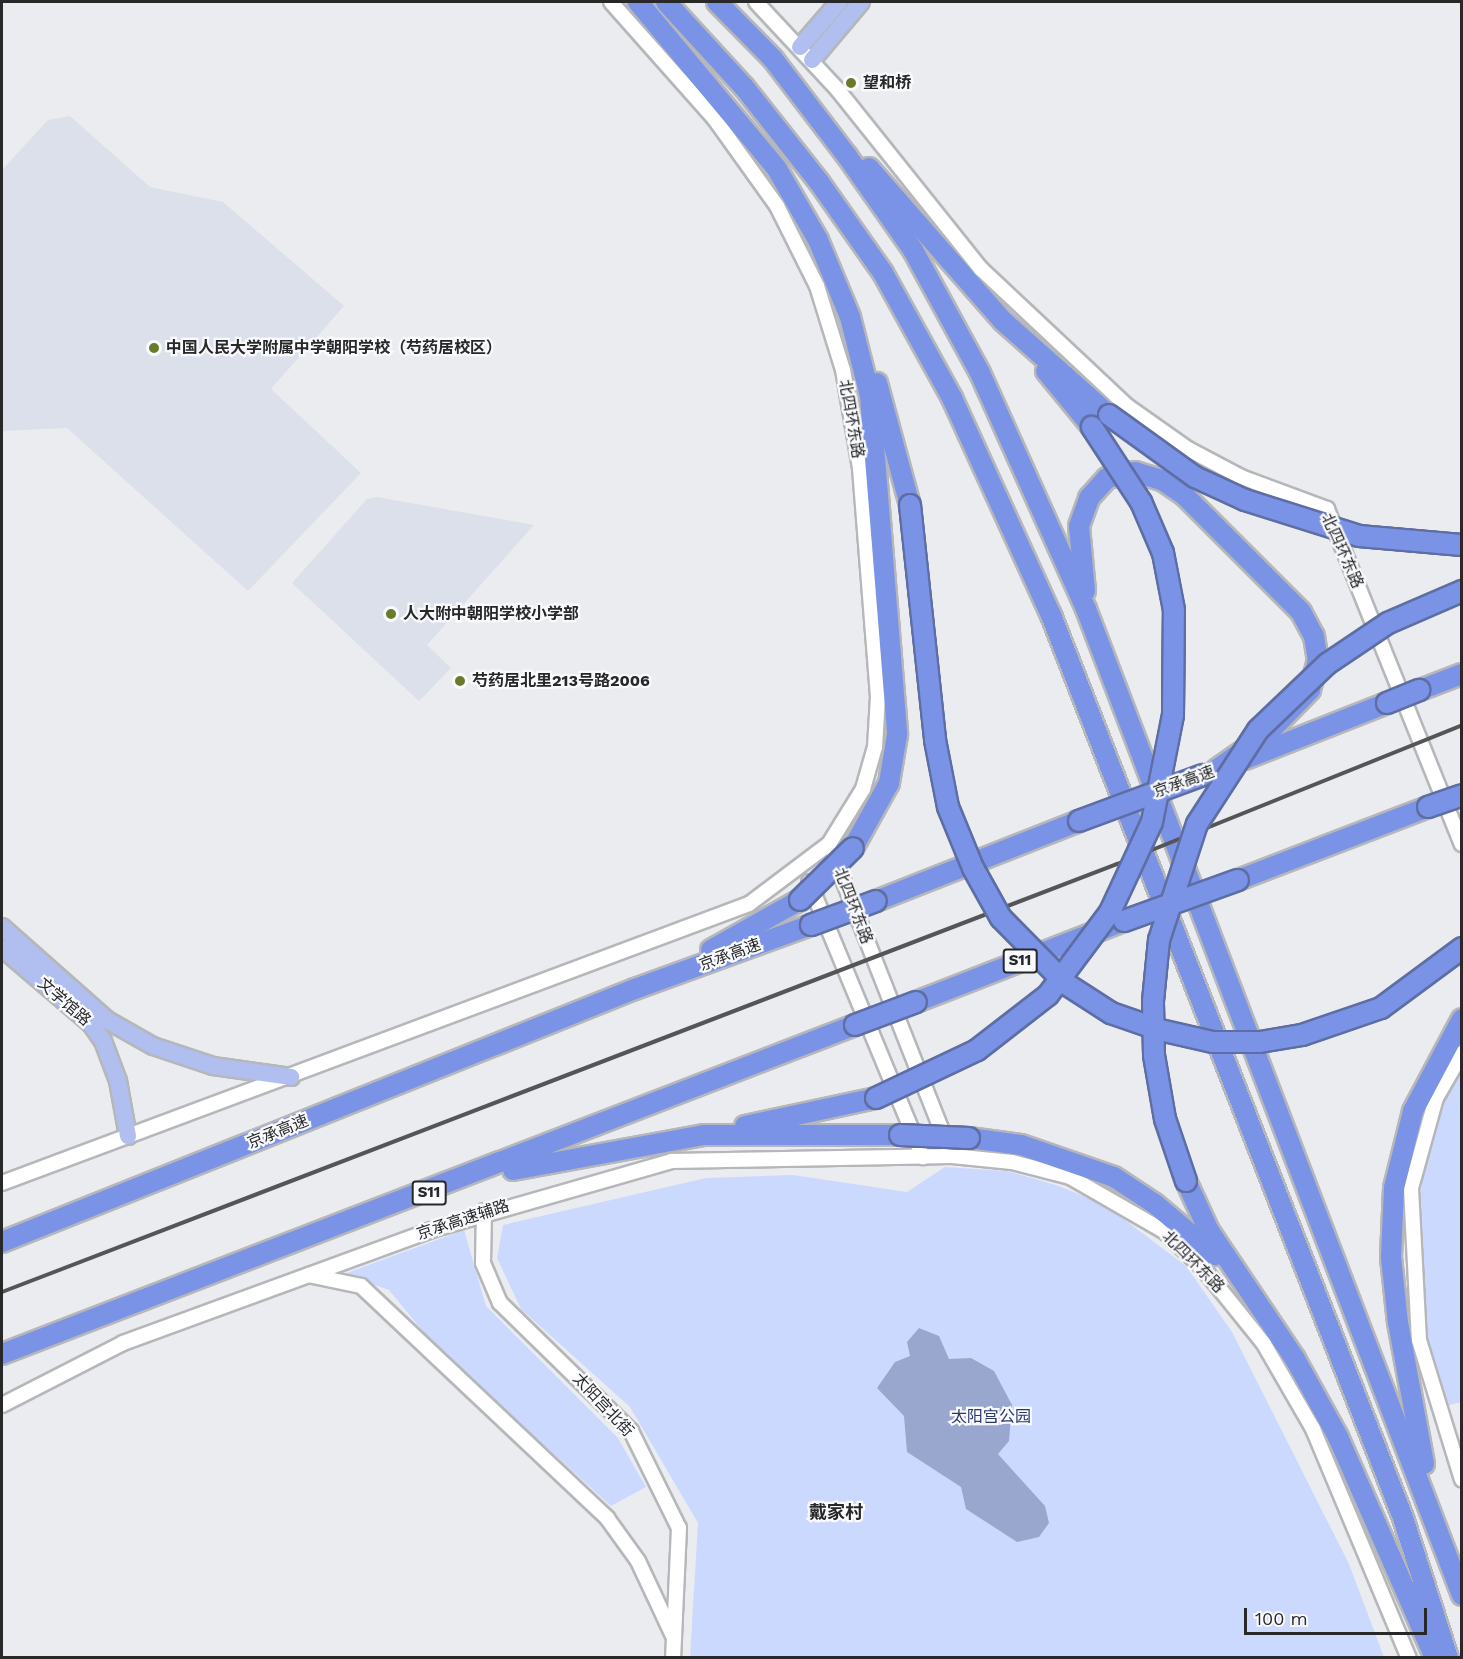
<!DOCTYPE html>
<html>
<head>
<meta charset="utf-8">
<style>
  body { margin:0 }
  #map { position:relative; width:1463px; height:1659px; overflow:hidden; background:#ebecef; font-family:"Work Sans","Noto Sans SC",sans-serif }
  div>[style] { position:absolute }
  .built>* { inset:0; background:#dce0ea }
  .green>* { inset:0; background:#ccd9ff }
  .water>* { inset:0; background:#99a6ce }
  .roads { filter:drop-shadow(2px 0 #b6b7ba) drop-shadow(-2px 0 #b6b7ba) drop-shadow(0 2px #b6b7ba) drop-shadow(0 -2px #b6b7ba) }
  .minor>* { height:14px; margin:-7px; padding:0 7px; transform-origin:7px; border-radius:7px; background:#fff }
  .major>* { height:16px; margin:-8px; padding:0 8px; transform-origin:8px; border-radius:8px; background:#b0bef0 }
  .highway>* { height:20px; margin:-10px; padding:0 10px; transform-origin:10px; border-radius:10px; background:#7b93e6 }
  .rail>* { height:4px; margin:-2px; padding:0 2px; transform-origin:2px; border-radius:2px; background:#555557 }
  .bridges { filter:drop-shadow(2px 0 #5e6ea4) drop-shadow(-2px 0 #5e6ea4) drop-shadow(0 2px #5e6ea4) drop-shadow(0 -2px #5e6ea4) }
  .highway-bridge>* { height:20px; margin:-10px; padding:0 10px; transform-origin:10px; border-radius:10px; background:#7b93e6 }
  .dots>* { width:16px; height:16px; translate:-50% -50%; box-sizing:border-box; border:3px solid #f9fafd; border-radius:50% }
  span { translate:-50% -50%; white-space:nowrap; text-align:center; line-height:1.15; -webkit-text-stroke:4.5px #f9fafd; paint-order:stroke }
  .shield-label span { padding:2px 4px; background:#f9fafd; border:2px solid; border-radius:4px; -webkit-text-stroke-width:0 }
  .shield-label { font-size:15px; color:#282829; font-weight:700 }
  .poi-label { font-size:16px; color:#282829; font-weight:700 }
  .left { translate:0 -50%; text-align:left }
  .street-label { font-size:16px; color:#282829 }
  .park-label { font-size:16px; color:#2a3769 }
  .neighbourhood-label { font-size:18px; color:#282829; font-weight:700 }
  .frame { position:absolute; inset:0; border:3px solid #282829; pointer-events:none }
  .scale { position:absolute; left:1244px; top:1608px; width:183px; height:27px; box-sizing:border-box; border:3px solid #282829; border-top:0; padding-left:8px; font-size:18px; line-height:21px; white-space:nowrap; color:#282829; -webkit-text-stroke:4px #f9fafd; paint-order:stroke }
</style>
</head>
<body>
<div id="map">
  <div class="built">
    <div style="clip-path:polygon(70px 116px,150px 187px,223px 202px,344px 306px,271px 389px,361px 473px,248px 591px,67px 428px,2px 431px,2px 170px,48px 120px)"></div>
    <div style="clip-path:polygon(377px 497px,534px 525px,427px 645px,451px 668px,419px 701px,292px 583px,367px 499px)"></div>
  </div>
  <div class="green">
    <div style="clip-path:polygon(1461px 1072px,1462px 1402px,1449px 1405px,1422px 1321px,1414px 1257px,1422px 1181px,1438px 1114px)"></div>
    <div style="clip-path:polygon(945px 1167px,1007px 1171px,1059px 1186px,1105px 1205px,1186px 1266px,1232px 1332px,1349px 1564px,1384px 1657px,690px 1657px,698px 1523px,630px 1407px,521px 1309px,497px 1258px,503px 1225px,706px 1178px,793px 1175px,907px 1192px)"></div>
    <div style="clip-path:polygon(464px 1230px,486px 1306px,618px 1438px,646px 1487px,611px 1506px,435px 1346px,389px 1290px,344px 1274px)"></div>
  </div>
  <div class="water">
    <div style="clip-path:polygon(919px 1328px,939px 1336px,949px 1359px,971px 1358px,994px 1371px,1012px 1405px,1009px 1441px,998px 1454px,1045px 1506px,1049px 1523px,1039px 1537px,1017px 1542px,966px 1509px,961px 1487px,907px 1452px,904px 1416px,877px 1388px,895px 1362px,910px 1356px,907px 1342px)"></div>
  </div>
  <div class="roads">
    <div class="minor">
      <div style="left:756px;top:2px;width:120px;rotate:47deg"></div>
      <div style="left:838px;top:90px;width:229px;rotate:51.4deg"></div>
      <div style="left:981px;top:269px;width:200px;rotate:43.2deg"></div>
      <div style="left:1127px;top:406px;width:75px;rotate:35.2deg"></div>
      <div style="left:1188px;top:449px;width:60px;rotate:27.8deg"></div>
      <div style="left:1241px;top:477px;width:92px;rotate:20.4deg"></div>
      <div style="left:1327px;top:509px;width:361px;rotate:68.1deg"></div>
      <div style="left:834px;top:857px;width:321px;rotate:68.5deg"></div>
      <div style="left:952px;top:1156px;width:60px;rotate:5.7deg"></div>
      <div style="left:1012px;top:1162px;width:60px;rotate:14.5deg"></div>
      <div style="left:1070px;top:1177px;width:108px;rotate:29.9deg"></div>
      <div style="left:1164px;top:1231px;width:54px;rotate:43.5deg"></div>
      <div style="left:1203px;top:1268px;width:97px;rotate:51.2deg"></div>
      <div style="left:1264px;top:1344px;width:98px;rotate:60deg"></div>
      <div style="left:1313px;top:1429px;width:248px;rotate:67.3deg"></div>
      <div style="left:809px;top:882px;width:298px;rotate:67.5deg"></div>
      <div style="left:1462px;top:1053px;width:52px;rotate:120deg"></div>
      <div style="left:1436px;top:1098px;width:93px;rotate:105.5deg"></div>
      <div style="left:1411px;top:1188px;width:152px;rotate:87deg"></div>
      <div style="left:1419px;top:1340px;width:146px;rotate:72.9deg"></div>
      <div style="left:2px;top:1183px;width:797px;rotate:-20.48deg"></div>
      <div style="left:749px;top:904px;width:100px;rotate:-36.9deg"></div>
      <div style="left:829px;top:844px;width:65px;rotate:-58.3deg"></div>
      <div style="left:863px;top:789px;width:44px;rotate:-74.1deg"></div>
      <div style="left:875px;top:747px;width:50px;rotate:-86.6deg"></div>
      <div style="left:878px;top:697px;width:230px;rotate:-94.5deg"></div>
      <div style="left:860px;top:468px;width:99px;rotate:-99.8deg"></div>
      <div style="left:843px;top:370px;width:88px;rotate:-107.2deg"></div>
      <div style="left:817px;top:286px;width:89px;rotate:-116.6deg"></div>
      <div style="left:777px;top:206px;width:108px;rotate:-125.6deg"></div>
      <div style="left:714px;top:118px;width:155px;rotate:-131.6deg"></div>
      <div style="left:484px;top:1211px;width:52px;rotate:91.1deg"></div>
      <div style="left:483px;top:1263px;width:43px;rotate:67deg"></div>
      <div style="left:500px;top:1303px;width:183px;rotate:44.3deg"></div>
      <div style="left:631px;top:1431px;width:108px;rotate:63.7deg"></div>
      <div style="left:679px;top:1528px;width:130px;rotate:92.6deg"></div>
      <div style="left:309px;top:1275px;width:53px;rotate:11.9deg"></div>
      <div style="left:361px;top:1286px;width:338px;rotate:43.3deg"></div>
      <div style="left:607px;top:1518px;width:53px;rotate:54.2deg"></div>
      <div style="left:638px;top:1561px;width:85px;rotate:64.9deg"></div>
      <div style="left:2px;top:1405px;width:136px;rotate:-27.1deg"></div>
      <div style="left:123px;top:1343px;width:328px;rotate:-20.1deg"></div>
      <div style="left:431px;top:1230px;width:250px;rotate:-16deg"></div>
      <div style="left:671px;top:1161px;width:281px;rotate:-1deg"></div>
    </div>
    <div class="major">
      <div style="left:800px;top:47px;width:60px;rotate:-49.1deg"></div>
      <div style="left:812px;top:60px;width:76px;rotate:-49.8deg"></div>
      <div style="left:2px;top:927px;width:140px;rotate:41.5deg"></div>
      <div style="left:107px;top:1020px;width:53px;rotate:29.5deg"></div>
      <div style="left:153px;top:1046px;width:63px;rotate:18.4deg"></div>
      <div style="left:213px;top:1066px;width:79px;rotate:8deg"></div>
      <div style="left:2px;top:948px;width:117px;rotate:40.5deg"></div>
      <div style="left:91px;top:1024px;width:21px;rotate:55deg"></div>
      <div style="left:103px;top:1041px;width:43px;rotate:69.4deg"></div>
      <div style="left:118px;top:1081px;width:56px;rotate:79.7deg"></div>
    </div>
    <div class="highway">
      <div style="left:638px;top:2px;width:217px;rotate:50.2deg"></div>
      <div style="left:777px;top:169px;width:82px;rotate:60deg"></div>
      <div style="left:818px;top:240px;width:83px;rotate:67.4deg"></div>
      <div style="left:850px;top:317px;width:81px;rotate:75.8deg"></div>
      <div style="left:870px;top:396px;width:340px;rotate:85.4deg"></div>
      <div style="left:897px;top:735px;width:49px;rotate:99.5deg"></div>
      <div style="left:889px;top:783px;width:74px;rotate:119deg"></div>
      <div style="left:666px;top:2px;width:115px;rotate:47.5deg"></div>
      <div style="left:744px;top:87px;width:121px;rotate:51.7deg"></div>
      <div style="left:819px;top:182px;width:111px;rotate:54.9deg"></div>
      <div style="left:883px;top:273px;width:143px;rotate:61.1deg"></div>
      <div style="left:952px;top:398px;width:239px;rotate:65.5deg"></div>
      <div style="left:1051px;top:615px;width:969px;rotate:68.7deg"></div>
      <div style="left:1403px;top:1518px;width:147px;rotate:72.2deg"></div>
      <div style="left:717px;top:2px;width:80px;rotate:45.5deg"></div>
      <div style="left:773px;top:59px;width:122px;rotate:52.7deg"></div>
      <div style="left:847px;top:156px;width:115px;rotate:54.9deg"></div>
      <div style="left:913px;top:250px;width:140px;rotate:61.4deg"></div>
      <div style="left:980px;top:373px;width:259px;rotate:65.8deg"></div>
      <div style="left:1086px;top:609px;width:1055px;rotate:69.13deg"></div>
      <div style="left:869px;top:168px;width:203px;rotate:48.8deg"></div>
      <div style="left:1003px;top:321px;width:142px;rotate:41.6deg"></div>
      <div style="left:1046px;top:371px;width:72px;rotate:50.6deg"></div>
      <div style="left:877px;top:383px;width:126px;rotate:74.9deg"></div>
      <div style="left:1085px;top:591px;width:65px;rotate:-95.3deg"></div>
      <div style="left:1079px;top:526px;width:30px;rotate:-70deg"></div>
      <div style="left:1089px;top:498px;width:27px;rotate:-48deg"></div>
      <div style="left:1107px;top:478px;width:29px;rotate:-12deg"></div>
      <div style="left:1135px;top:472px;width:28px;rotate:17deg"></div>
      <div style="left:1162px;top:480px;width:27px;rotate:34deg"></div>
      <div style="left:1184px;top:495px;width:165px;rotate:45deg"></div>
      <div style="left:1301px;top:612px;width:27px;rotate:62deg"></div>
      <div style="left:1314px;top:636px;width:24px;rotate:81deg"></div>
      <div style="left:1318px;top:660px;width:31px;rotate:105deg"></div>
      <div style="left:1310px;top:690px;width:63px;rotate:134.4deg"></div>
      <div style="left:1266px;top:735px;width:61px;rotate:145deg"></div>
      <div style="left:1420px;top:690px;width:45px;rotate:-20.9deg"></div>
      <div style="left:1245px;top:759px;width:153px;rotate:-21.5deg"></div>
      <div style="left:1238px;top:880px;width:204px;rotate:-21deg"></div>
      <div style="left:876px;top:901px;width:218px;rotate:-21.5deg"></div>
      <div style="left:711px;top:950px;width:102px;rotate:-29.3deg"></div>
      <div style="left:916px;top:1002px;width:223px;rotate:-21.3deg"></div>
      <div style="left:745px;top:1126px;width:134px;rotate:-12.1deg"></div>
      <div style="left:969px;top:1138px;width:52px;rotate:7.7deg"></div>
      <div style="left:1021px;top:1145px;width:98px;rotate:19deg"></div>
      <div style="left:1114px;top:1177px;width:49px;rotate:33.4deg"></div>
      <div style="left:1155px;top:1204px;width:79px;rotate:40.4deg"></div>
      <div style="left:513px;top:1170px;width:194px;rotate:-10.4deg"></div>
      <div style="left:704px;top:1135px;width:196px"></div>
      <div style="left:1186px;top:1181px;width:55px;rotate:65.3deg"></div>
      <div style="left:1209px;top:1231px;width:154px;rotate:56.1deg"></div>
      <div style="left:1295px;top:1359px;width:89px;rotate:61.1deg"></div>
      <div style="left:1338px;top:1437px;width:241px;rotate:66.3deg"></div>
      <div style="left:2px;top:1242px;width:682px;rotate:-21.79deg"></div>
      <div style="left:635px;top:989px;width:187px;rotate:-20deg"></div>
      <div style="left:2px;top:1354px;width:914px;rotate:-21.09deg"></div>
      <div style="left:1424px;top:1464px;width:143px;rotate:-100.4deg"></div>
      <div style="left:1398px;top:1323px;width:66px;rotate:-96.1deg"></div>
      <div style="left:1391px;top:1257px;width:69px;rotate:-87.5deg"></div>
      <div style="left:1394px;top:1188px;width:79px;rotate:-76.1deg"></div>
      <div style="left:1413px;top:1111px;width:104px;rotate:-62deg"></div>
    </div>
  </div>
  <div class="rail">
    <div style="left:2px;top:1292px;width:1194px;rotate:-21deg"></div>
    <div style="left:1117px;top:864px;width:372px;rotate:-21.9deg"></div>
  </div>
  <div class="bridges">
    <div class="highway-bridge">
      <div style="left:1109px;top:415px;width:106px;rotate:35.8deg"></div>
      <div style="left:1195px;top:477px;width:55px;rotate:24.7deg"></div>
      <div style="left:1245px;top:500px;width:120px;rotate:17.5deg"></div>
      <div style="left:1359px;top:536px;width:103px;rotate:5deg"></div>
      <div style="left:910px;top:505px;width:236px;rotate:83.9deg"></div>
      <div style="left:935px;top:740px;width:68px;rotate:79deg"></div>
      <div style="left:948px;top:807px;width:66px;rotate:67.7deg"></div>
      <div style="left:973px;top:868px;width:57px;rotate:60.8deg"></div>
      <div style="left:1001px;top:918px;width:93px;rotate:45.4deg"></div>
      <div style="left:1066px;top:984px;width:54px;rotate:32.8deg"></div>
      <div style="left:1111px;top:1013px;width:52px;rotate:19.1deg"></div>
      <div style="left:1160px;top:1030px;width:54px;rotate:12.8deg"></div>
      <div style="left:1213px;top:1042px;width:47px"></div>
      <div style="left:1260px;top:1042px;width:43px;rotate:-9.5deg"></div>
      <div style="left:1302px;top:1035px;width:83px;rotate:-18.9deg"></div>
      <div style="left:1381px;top:1008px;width:101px;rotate:-36.5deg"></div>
      <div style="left:1387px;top:703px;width:35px;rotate:-22deg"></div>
      <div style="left:1428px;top:807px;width:36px;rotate:-19deg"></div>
      <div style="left:1079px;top:821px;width:132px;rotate:-20.4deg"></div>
      <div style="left:800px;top:900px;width:74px;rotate:-44.5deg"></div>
      <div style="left:1124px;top:921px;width:121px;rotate:-19.8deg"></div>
      <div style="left:811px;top:925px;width:69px;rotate:-20.3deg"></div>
      <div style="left:855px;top:1025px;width:65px;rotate:-20.7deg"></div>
      <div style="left:876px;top:1098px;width:112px;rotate:-25.4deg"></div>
      <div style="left:977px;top:1050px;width:90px;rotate:-37.8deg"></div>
      <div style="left:1048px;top:995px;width:104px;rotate:-53.2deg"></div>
      <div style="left:1110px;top:912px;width:99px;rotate:-65deg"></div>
      <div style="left:1152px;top:822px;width:109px;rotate:-78.9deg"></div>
      <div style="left:1173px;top:715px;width:105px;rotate:-89.5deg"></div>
      <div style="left:1174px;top:610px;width:58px;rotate:-100.9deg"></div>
      <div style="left:1163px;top:553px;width:56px;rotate:-113.3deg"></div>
      <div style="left:1141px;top:502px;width:90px;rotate:-123.2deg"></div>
      <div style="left:900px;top:1135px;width:69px;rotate:2.5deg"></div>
      <div style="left:1186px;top:1181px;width:65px;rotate:-108.7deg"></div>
      <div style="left:1165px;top:1119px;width:65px;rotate:-99.8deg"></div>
      <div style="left:1154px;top:1055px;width:54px;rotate:-91.1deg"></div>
      <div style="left:1153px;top:1001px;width:61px;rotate:-84.4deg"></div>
      <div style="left:1159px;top:940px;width:122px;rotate:-71.9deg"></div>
      <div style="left:1197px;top:824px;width:112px;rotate:-57deg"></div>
      <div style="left:1258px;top:730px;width:95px;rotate:-43.7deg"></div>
      <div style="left:1327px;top:664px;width:73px;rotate:-33.9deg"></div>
      <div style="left:1388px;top:623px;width:81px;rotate:-23.4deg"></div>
    </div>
  </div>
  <div class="dots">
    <div style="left:851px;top:83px;background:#697a29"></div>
    <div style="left:154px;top:348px;background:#697a29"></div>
    <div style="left:391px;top:614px;background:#697a29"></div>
    <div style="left:460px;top:681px;background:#697a29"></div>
  </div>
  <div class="shield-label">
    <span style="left:1020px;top:961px">S11</span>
    <span style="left:429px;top:1193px">S11</span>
  </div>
  <div class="poi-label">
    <span class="left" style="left:863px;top:83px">望和桥</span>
    <span class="left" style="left:166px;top:348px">中国人民大学附属中学朝阳学校（芍药居校区）</span>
    <span class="left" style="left:403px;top:614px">人大附中朝阳学校小学部</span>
    <span class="left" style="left:472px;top:681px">芍药居北里213号路2006</span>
  </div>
  <div class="street-label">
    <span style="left:851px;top:419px;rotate:80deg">北四环东路</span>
    <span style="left:1342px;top:551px;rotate:66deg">北四环东路</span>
    <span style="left:1184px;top:782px;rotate:-20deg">京承高速</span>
    <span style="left:853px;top:906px;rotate:69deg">北四环东路</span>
    <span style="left:730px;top:955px;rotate:-20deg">京承高速</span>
    <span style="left:64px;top:1002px;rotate:41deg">文学馆路</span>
    <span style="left:278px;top:1132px;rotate:-22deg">京承高速</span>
    <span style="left:463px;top:1220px;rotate:-18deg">京承高速辅路</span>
    <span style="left:1193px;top:1262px;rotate:45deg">北四环东路</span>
    <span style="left:603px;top:1405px;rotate:47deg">太阳宫北街</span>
  </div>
  <div class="park-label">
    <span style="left:991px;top:1417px">太阳宫公园</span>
  </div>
  <div class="neighbourhood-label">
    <span style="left:836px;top:1512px">戴家村</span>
  </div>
  <div class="frame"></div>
  <div class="scale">100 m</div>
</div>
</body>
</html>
